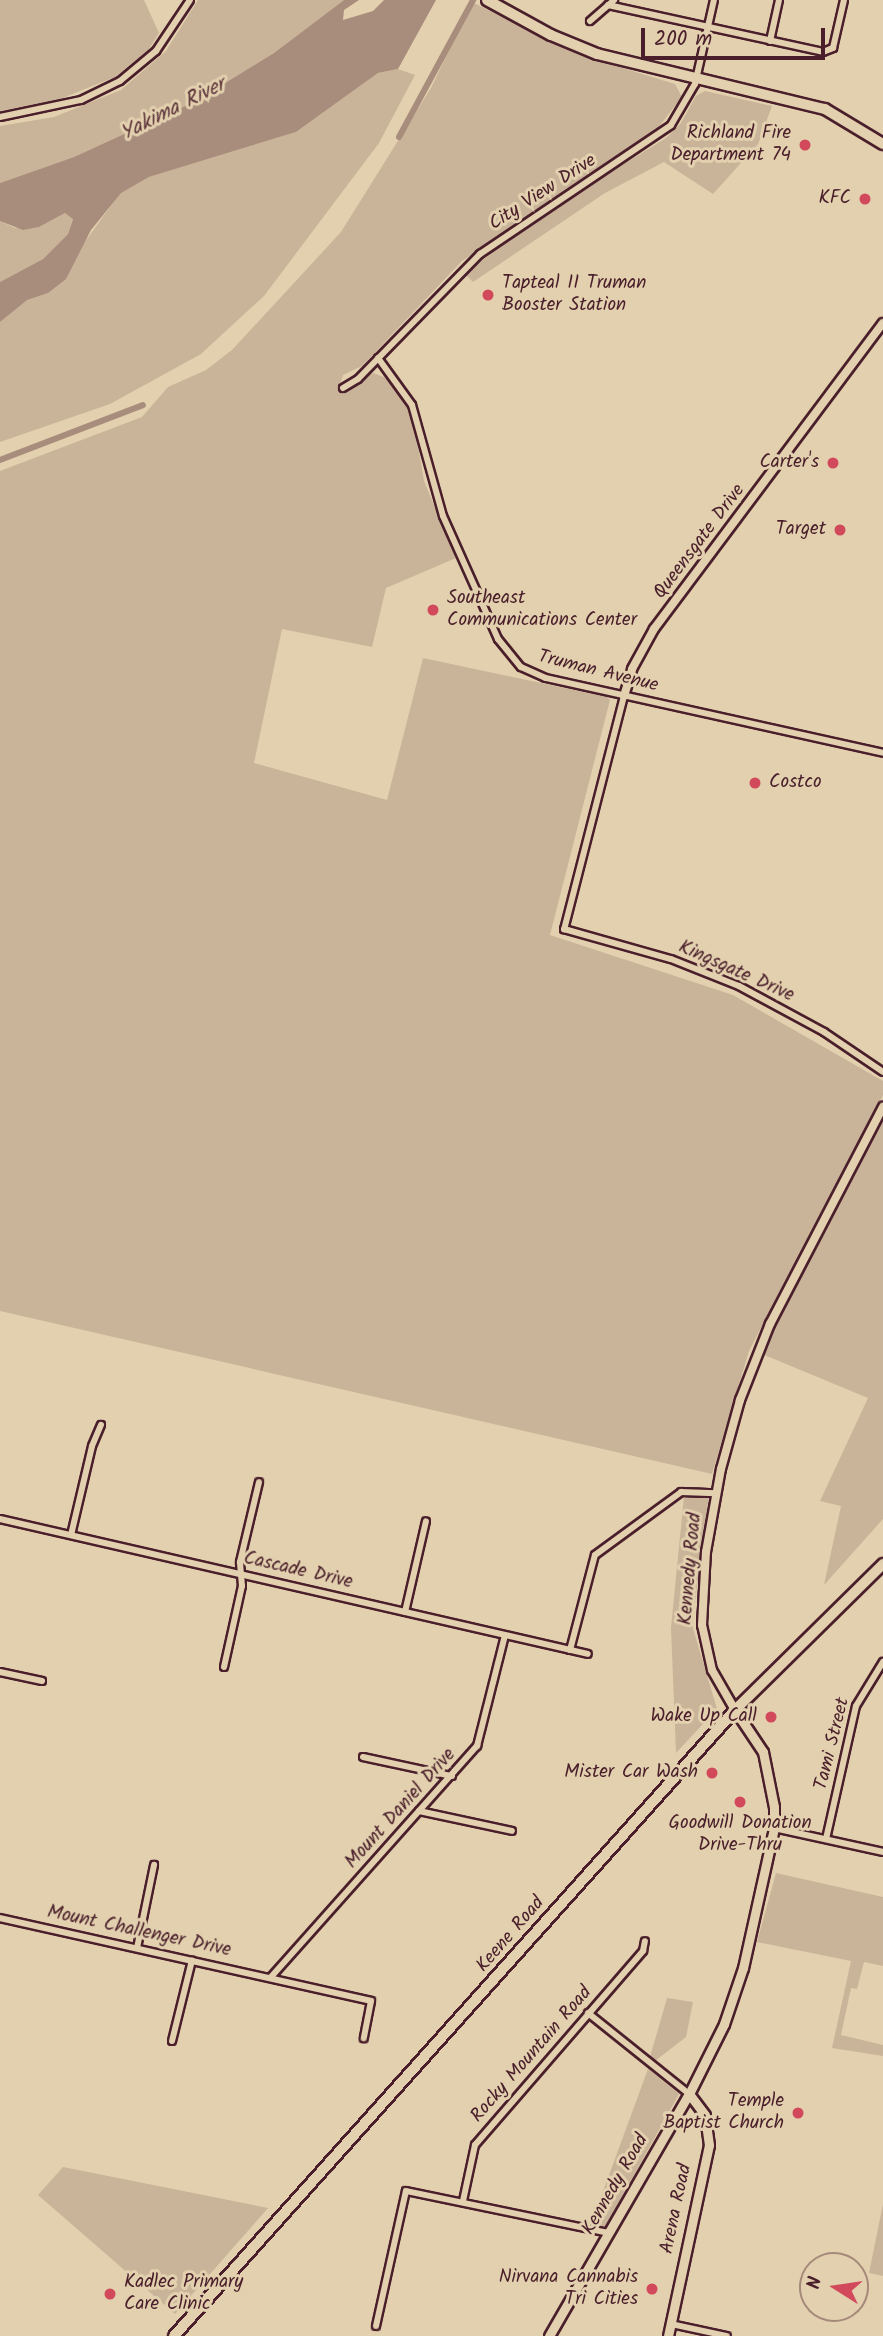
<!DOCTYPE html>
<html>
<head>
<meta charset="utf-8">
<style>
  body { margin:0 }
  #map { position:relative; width:883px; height:2336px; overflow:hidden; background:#e2d0ae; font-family:Kalam,sans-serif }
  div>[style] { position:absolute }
  .green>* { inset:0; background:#c9b499 }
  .water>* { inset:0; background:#a88c7c }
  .canal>* { height:6px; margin:-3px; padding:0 3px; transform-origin:3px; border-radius:3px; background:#a88c7c }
  .roads { filter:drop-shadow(2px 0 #4a1f2b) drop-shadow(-2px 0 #4a1f2b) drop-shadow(0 2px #4a1f2b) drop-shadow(0 -2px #4a1f2b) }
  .minor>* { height:6px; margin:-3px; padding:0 3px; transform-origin:3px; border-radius:3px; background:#e2d0ae }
  .tertiary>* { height:8px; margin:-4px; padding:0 4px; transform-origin:4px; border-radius:4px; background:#e2d0ae }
  .secondary>* { height:9px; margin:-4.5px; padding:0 4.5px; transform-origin:4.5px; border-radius:4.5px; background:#e2d0ae }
  .primary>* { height:10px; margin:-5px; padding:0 5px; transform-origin:5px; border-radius:5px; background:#e2d0ae }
  .dots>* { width:19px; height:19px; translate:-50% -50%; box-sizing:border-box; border:4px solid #e2d0ae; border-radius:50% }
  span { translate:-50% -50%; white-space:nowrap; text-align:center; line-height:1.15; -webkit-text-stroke:6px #e2d0ae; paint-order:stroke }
  .poi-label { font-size:19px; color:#4a1f2b }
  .right { translate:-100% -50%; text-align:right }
  .left { translate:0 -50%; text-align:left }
  .street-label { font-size:19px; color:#4a1f2b }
  .water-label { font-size:21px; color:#5d353b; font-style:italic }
  .north { position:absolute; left:799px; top:2252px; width:70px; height:70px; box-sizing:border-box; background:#e2d0ae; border:2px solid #a5897a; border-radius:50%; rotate:282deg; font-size:19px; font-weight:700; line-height:28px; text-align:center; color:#4a1f2b }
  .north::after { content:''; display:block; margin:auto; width:24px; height:32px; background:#d1495b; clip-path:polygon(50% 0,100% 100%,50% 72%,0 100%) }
  .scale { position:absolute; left:641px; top:28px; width:184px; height:32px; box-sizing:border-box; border:4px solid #4a1f2b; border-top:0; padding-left:9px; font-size:21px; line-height:24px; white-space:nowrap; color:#4a1f2b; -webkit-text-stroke:5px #e2d0ae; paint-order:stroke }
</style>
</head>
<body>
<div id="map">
  <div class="green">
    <div style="clip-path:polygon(0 0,144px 0,159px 33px,149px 49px,115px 77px,60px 99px,0 111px)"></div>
    <div style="clip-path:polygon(198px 0,344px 0,274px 53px,196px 101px,74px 157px,0 183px,0 126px,54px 117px,121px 90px,166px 51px)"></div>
    <div style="clip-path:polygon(472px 2px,580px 55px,675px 84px,682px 97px,657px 129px,462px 261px,362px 366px,343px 375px,339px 387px,342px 391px,373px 373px,389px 379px,403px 397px,414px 422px,424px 481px,456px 558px,386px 588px,372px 647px,282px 629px,254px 763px,387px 800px,423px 658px,607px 697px,610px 700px,550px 935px,733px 995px,883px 1081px,883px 1095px,749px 1351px,712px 1474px,0 1311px,0 471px,142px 417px,168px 387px,206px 370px,232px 350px,341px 232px,431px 88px)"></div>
    <div style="clip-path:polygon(398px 69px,415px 75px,379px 143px,264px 296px,201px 354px,110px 404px,0 442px,0 322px,27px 299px,48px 293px,120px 193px,149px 177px,296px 132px,378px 73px)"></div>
    <div style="clip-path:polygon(705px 91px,772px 106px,758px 144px,713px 194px,664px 162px,605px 193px,473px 282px,465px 274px,531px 222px,666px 138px,681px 123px,696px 96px)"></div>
    <div style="clip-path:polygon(65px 213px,73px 218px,68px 234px,43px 259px,0 282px,0 221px,15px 228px,39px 227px)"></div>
    <div style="clip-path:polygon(883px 1118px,883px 1519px,824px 1585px,841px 1506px,820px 1501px,868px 1398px,762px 1354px)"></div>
    <div style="clip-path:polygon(709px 1495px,692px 1625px,717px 1709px,676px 1753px,671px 1628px,684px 1496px)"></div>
    <div style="clip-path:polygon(776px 1873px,883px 1897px,883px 1966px,864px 1962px,857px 1989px,851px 1988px,841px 2035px,883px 2045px,883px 2056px,832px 2048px,851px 1961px,757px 1942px)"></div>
    <div style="clip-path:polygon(667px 1998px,693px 2002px,686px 2037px,655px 2061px,650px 2057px)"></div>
    <div style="clip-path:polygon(648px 2069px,679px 2094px,604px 2229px,591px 2224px)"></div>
    <div style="clip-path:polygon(63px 2167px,268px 2208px,175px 2314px,38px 2195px)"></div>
    <div style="clip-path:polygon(883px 2204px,883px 2276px,869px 2273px)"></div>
  </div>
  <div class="water">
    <div style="clip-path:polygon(344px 0,359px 0,344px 10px,343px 20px,373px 11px,384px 0,436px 0,398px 69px,378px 73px,296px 132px,149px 177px,121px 193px,91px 230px,66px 279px,48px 293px,27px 300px,0 322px,0 282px,43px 259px,68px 234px,73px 219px,65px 213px,39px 227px,23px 230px,0 221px,0 183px,74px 157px,196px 101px,274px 53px)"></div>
  </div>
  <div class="canal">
    <div style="left:399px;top:137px;width:156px;rotate:-61.6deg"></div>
    <div style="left:0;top:460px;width:153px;rotate:-21deg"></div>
  </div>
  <div class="roads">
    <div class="minor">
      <div style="left:608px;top:5px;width:220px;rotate:12.3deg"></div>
      <div style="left:823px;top:52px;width:11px;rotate:-22deg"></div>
      <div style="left:833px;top:48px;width:49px;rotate:-77.1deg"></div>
      <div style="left:590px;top:21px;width:32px;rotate:-41deg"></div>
      <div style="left:770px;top:41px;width:42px;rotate:-77.6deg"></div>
      <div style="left:0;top:117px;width:83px;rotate:-11.9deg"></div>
      <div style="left:81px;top:100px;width:43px;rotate:-26deg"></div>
      <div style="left:120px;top:81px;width:47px;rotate:-39.8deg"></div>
      <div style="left:156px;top:51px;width:61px;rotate:-56.3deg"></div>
      <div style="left:378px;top:358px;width:58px;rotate:54.1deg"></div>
      <div style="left:412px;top:405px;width:115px;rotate:74.4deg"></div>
      <div style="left:443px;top:516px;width:135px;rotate:65.9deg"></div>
      <div style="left:498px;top:639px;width:36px;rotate:51deg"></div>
      <div style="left:521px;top:667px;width:27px;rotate:24deg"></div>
      <div style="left:546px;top:678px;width:345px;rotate:12.5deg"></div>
      <div style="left:343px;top:388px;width:17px;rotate:-31deg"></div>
      <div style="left:358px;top:379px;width:175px;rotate:-45.7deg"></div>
      <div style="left:480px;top:254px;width:230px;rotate:-34deg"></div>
      <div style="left:671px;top:125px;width:48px;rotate:-59.7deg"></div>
      <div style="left:695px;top:84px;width:86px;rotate:-77.3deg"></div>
      <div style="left:624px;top:696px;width:241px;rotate:104.4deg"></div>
      <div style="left:564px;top:929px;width:111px;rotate:15.7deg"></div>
      <div style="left:671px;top:959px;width:73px;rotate:21.7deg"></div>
      <div style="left:739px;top:986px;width:97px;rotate:28.4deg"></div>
      <div style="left:824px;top:1032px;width:71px;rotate:34.1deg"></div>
      <div style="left:0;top:1519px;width:603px;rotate:12.93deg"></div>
      <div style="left:71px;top:1535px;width:91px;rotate:-76.7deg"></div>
      <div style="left:92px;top:1446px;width:23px;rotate:-67deg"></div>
      <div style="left:405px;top:1612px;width:93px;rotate:-77deg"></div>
      <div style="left:570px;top:1650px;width:98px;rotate:-75.3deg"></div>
      <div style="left:595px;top:1555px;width:107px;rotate:-36.2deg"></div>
      <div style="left:681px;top:1492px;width:35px;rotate:2deg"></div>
      <div style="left:224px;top:1667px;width:83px;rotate:-77.5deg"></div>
      <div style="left:242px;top:1586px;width:24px;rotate:-95deg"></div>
      <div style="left:240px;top:1562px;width:82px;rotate:-76.6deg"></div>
      <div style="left:0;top:1672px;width:43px;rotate:12.1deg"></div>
      <div style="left:363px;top:1757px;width:91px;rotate:12.1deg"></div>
      <div style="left:419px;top:1811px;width:95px;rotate:12.1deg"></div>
      <div style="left:774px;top:1828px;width:112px;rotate:12.4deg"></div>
      <div style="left:826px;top:1839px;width:136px;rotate:-77.3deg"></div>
      <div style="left:856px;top:1706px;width:52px;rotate:-58.5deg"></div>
      <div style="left:0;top:1918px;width:380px;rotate:12.6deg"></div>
      <div style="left:371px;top:2001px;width:38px;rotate:101deg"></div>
      <div style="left:137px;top:1948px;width:85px;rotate:-78.4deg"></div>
      <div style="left:271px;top:1977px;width:310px;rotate:-48.3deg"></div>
      <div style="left:477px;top:1746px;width:114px;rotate:-75.8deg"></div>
      <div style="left:588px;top:2013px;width:129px;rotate:38.7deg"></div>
      <div style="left:172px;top:2041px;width:83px;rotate:-76.1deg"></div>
      <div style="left:463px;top:2201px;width:57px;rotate:-77.9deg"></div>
      <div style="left:475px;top:2145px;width:257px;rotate:-49.1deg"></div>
      <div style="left:643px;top:1951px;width:10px;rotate:-79deg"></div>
      <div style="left:671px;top:2324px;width:57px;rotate:12.1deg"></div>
      <div style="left:376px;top:2326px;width:138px;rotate:-77.5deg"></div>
      <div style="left:406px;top:2191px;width:206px;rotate:11.7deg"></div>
    </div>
    <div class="tertiary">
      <div style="left:624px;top:696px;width:28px;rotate:-73deg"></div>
      <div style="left:632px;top:669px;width:46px;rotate:-61.2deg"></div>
      <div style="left:654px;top:629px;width:382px;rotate:-53.2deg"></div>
      <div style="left:735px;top:1710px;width:46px;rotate:-119.9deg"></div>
      <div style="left:712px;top:1670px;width:46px;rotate:-102.5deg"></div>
      <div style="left:702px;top:1625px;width:73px;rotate:-86.9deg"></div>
      <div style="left:706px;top:1552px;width:84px;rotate:-79.8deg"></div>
      <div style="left:721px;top:1469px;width:72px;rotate:-74.6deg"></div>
      <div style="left:740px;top:1400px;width:82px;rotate:-68.5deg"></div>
      <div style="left:770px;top:1324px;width:245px;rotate:-62.5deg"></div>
    </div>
    <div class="secondary">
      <div style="left:549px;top:2336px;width:280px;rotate:-60deg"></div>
      <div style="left:689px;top:2094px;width:78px;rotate:-63.4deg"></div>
      <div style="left:724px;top:2024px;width:59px;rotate:-71.3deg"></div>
      <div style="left:743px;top:1968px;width:143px;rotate:-77.5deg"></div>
      <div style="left:774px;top:1828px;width:21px;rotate:-90deg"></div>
      <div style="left:774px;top:1807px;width:56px;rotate:-101.3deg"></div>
      <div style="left:763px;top:1752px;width:50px;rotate:-123.7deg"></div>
      <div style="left:668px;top:2336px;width:195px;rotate:-77.9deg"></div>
      <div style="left:709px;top:2145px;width:30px;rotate:-98deg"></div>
      <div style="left:705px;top:2115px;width:26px;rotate:-127deg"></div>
    </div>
    <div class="primary">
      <div style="left:487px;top:0;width:73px;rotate:28.7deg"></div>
      <div style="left:551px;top:35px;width:50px;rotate:22.4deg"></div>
      <div style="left:597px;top:54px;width:235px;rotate:13.6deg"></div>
      <div style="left:825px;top:109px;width:68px;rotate:31.1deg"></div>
      <div style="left:174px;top:2336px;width:841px;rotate:-48.13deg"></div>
      <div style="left:735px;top:1710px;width:208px;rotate:-44.6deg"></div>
    </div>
  </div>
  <div class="dots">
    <div style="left:805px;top:145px;background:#d1495b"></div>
    <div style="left:865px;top:199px;background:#d1495b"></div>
    <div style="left:488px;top:295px;background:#d1495b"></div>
    <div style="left:833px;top:463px;background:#d1495b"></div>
    <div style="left:840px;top:530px;background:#d1495b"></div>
    <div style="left:433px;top:610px;background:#d1495b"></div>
    <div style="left:755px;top:783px;background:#d1495b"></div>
    <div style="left:771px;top:1717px;background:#d1495b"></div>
    <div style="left:712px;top:1773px;background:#d1495b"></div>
    <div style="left:740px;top:1802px;background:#d1495b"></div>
    <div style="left:798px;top:2113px;background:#d1495b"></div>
    <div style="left:652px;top:2289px;background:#d1495b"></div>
    <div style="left:110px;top:2294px;background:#d1495b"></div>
  </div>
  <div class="poi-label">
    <span class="right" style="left:791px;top:145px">Richland Fire<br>Department 74</span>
    <span class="right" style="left:851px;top:199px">KFC</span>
    <span class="left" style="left:502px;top:295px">Tapteal II Truman<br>Booster Station</span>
    <span class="right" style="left:819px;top:463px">Carter's</span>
    <span class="right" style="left:826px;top:530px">Target</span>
    <span class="left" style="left:447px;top:610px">Southeast<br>Communications Center</span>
    <span class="left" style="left:769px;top:783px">Costco</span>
    <span class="right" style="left:757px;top:1717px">Wake Up Call</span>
    <span class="right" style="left:698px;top:1773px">Mister Car Wash</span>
    <span style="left:740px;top:1835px">Goodwill Donation<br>Drive-Thru</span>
    <span class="right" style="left:784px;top:2113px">Temple<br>Baptist Church</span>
    <span class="right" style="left:638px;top:2289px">Nirvana Cannabis<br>Tri Cities</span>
    <span class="left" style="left:124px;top:2294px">Kadlec Primary<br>Care Clinic</span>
  </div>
  <div class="street-label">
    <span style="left:543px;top:193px;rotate:-33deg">City View Drive</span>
    <span style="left:700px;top:542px;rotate:-53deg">Queensgate Drive</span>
    <span style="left:598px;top:672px;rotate:14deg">Truman Avenue</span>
    <span style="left:736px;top:972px;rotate:24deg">Kingsgate Drive</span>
    <span style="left:691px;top:1569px;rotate:-85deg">Kennedy Road</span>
    <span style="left:298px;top:1571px;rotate:13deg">Cascade Drive</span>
    <span style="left:833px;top:1744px;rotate:-76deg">Tami Street</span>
    <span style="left:401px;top:1809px;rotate:-48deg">Mount Daniel Drive</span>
    <span style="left:139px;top:1932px;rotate:12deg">Mount Challenger Drive</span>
    <span style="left:511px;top:1935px;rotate:-49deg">Keene Road</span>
    <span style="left:532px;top:2055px;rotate:-49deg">Rocky Mountain Road</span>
    <span style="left:616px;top:2185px;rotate:-60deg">Kennedy Road</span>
    <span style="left:677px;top:2209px;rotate:-78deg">Arena Road</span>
  </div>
  <div class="water-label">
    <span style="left:173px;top:110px;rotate:-27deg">Yakima River</span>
  </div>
  <div class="north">N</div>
  <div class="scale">200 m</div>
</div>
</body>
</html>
